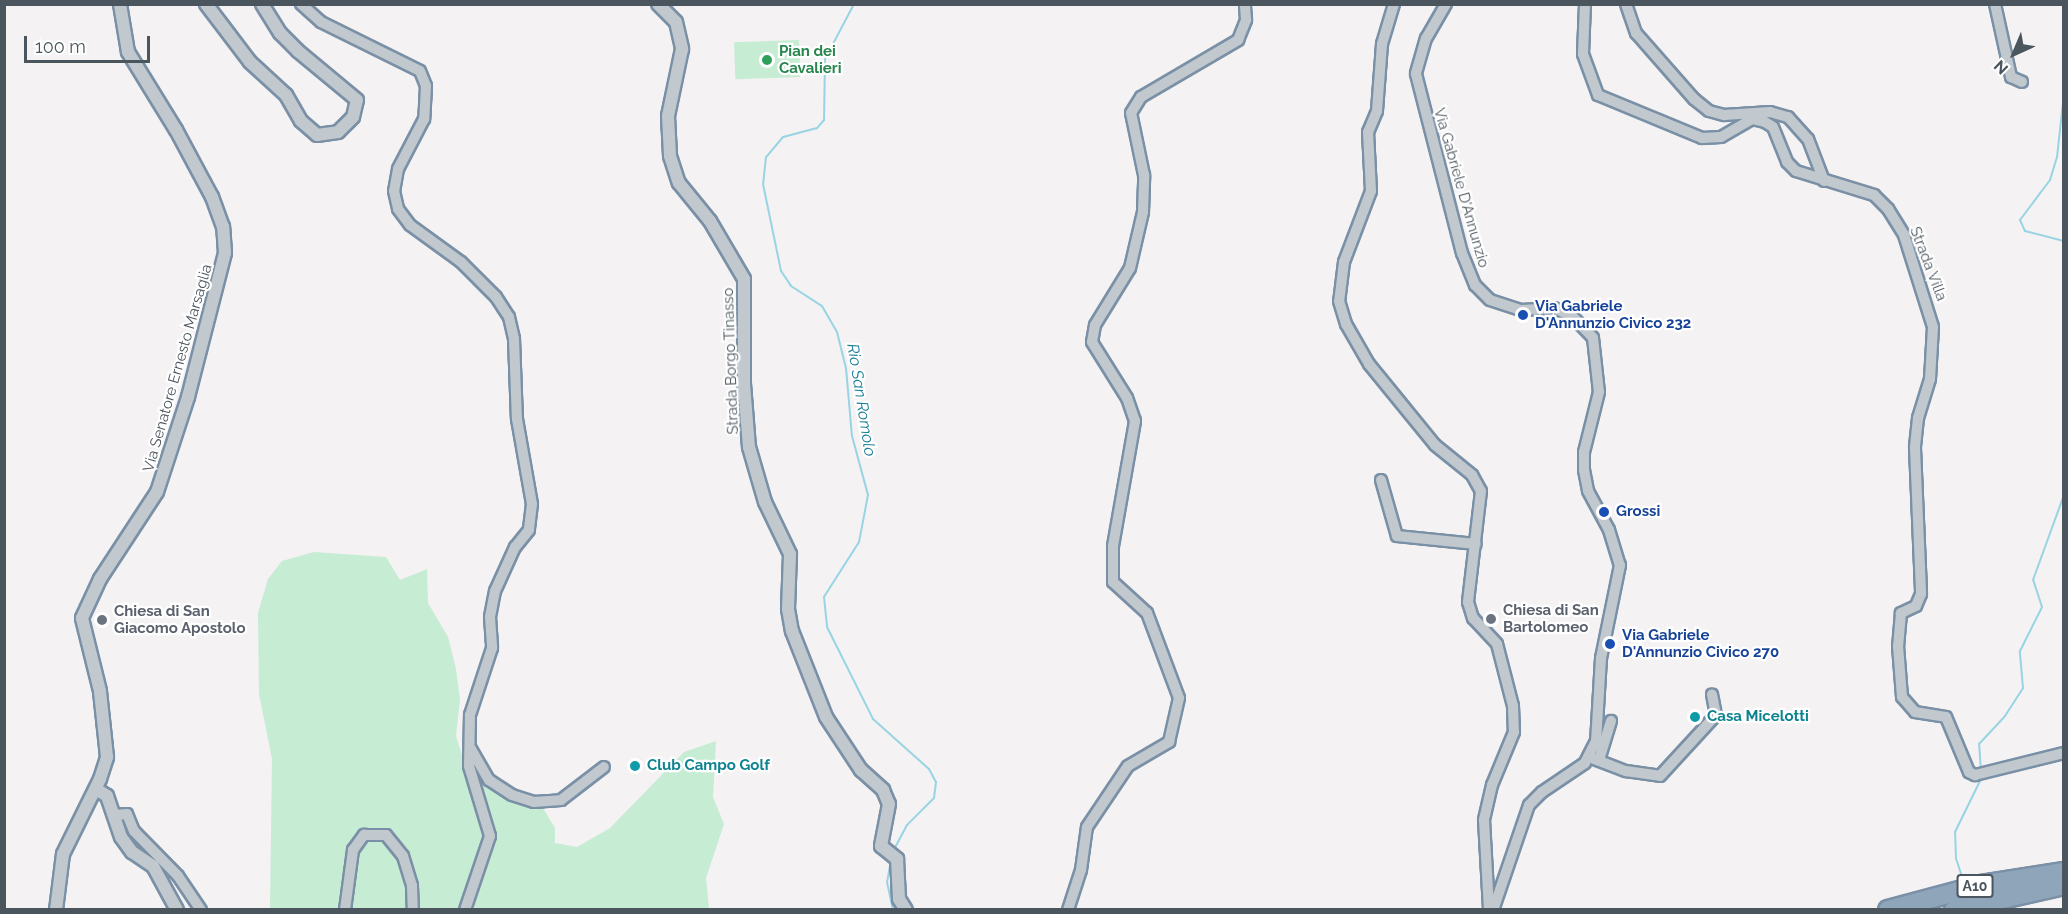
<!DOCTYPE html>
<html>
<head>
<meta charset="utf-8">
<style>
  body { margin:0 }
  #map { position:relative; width:2068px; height:914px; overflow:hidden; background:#f4f2f2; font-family:Raleway,sans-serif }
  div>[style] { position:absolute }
  .green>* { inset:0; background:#c6ecd4; transform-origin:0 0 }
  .stream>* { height:2px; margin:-1px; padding:0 1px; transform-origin:1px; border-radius:1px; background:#98d4e4 }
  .roads { filter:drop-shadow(2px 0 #7a90a6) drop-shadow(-2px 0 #7a90a6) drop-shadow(0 2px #7a90a6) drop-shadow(0 -2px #7a90a6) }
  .minor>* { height:10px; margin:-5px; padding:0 5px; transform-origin:5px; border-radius:5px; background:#c1c9ce }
  .tertiary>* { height:12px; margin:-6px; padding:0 6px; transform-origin:6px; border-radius:6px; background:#c1c9ce }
  .motorway>* { height:18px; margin:-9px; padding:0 9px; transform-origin:9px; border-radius:9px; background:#8fa5ba }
  .dots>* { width:16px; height:16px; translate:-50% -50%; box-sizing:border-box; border:3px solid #fff; border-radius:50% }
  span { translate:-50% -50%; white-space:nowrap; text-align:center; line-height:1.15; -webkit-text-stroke:4.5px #fff; paint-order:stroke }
  .shield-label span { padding:2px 4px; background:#fff; border:2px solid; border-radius:4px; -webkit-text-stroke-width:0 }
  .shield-label { font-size:14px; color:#4b555d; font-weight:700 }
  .leisure-label { font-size:15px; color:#27864d; font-weight:700 }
  .left { translate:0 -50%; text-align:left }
  .street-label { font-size:15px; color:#4b555d }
  .transit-label { font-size:15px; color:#164399; font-weight:700 }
  .worship-label { font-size:15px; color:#5b616d; font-weight:700 }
  .culture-label { font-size:15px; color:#0d838f; font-weight:700 }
  .water-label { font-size:16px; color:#1b7f98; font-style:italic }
  .frame { position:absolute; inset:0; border:6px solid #4b555d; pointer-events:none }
  .north { position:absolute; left:1984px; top:24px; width:60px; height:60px; -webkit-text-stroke:4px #fff; paint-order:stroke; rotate:224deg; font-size:16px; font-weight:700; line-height:24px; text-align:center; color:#4b555d }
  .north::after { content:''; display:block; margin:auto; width:21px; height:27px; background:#4b555d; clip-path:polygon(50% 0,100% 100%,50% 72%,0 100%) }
  .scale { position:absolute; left:24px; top:36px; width:126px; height:27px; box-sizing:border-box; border:3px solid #4b555d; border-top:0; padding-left:8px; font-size:18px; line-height:21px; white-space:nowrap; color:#4b555d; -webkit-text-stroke:4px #fff; paint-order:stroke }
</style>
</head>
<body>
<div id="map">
  <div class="green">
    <div style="left:799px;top:40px;width:37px;height:65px;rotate:88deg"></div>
    <div style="clip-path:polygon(314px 552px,386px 557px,400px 580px,427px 569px,428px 603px,448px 637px,456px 669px,460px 699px,456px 736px,465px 765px,476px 766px,543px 808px,555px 828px,555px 843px,577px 847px,610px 828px,684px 752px,716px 741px,713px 797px,724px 824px,706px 878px,709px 909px,270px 909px,272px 759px,259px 694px,258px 613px,268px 579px,282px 561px)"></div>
  </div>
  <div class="stream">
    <div style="left:854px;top:4px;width:62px;rotate:117.8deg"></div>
    <div style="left:825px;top:59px;width:61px;rotate:90.9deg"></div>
    <div style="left:824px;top:120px;width:11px;rotate:131deg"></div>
    <div style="left:817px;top:128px;width:35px;rotate:165deg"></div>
    <div style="left:783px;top:137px;width:26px;rotate:130deg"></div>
    <div style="left:766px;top:157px;width:27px;rotate:96deg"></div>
    <div style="left:763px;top:184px;width:89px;rotate:78.3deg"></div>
    <div style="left:781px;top:271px;width:18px;rotate:56deg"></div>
    <div style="left:791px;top:286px;width:37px;rotate:33deg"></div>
    <div style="left:822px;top:306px;width:30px;rotate:60deg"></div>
    <div style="left:837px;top:332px;width:37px;rotate:76deg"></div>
    <div style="left:846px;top:368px;width:68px;rotate:85deg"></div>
    <div style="left:852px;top:436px;width:61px;rotate:74.8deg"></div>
    <div style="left:868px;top:495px;width:48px;rotate:100.8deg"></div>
    <div style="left:859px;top:542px;width:65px;rotate:122.5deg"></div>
    <div style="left:824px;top:597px;width:30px;rotate:84deg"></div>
    <div style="left:827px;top:627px;width:103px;rotate:63.4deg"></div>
    <div style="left:873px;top:719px;width:75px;rotate:41.8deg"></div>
    <div style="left:929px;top:769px;width:15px;rotate:62deg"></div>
    <div style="left:936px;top:782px;width:16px;rotate:97deg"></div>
    <div style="left:934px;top:798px;width:38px;rotate:135deg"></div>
    <div style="left:907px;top:825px;width:30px;rotate:118deg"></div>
    <div style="left:2064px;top:93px;width:64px;rotate:96.2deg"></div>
    <div style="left:2057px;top:157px;width:24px;rotate:107deg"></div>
    <div style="left:2050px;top:180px;width:50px;rotate:126.9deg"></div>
    <div style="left:2020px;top:220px;width:12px;rotate:66deg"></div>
    <div style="left:2025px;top:231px;width:40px;rotate:14.4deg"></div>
    <div style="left:1981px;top:771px;width:27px;rotate:-94deg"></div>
    <div style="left:1979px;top:744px;width:38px;rotate:-47deg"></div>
    <div style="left:2005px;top:716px;width:33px;rotate:-57deg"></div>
    <div style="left:2023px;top:688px;width:37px;rotate:-95deg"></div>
    <div style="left:2020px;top:651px;width:49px;rotate:-63.4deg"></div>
    <div style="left:2042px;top:607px;width:28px;rotate:-108deg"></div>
    <div style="left:2033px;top:580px;width:90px;rotate:-70deg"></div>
    <div style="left:891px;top:860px;width:22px;rotate:100deg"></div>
    <div style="left:887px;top:882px;width:29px;rotate:78deg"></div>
    <div style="left:1964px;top:883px;width:26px;rotate:-108deg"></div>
    <div style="left:1956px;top:858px;width:26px;rotate:-92deg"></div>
    <div style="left:1955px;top:832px;width:61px;rotate:-63.9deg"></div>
  </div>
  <div class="roads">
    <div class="minor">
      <div style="left:301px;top:4px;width:27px;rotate:42deg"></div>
      <div style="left:321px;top:22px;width:110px;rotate:26.3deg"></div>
      <div style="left:420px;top:71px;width:16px;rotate:68deg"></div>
      <div style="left:426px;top:86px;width:33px;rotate:93deg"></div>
      <div style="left:424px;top:119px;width:56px;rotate:117.5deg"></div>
      <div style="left:398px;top:169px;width:22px;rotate:100deg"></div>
      <div style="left:394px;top:191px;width:18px;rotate:77deg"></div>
      <div style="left:398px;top:209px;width:20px;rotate:53deg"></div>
      <div style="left:410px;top:225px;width:63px;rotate:36deg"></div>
      <div style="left:461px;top:262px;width:49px;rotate:45deg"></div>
      <div style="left:496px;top:297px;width:24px;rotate:57deg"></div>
      <div style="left:509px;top:317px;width:23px;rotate:77deg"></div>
      <div style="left:514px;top:339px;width:80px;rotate:87.9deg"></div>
      <div style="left:517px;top:419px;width:86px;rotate:80deg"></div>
      <div style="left:532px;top:504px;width:26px;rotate:97deg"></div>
      <div style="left:529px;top:530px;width:22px;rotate:129deg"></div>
      <div style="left:515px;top:547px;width:48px;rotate:114.4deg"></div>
      <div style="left:495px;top:591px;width:26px;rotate:101deg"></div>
      <div style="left:490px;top:617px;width:31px;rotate:86deg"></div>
      <div style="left:492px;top:648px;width:71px;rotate:108.2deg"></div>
      <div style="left:470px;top:715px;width:51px;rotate:91.1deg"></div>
      <div style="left:469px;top:766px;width:73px;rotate:73.3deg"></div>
      <div style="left:490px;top:836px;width:78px;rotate:108.7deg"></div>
      <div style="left:1394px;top:4px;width:42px;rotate:106.7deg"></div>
      <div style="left:1382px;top:44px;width:67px;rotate:94.3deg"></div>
      <div style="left:1377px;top:111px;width:23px;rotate:113deg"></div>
      <div style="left:1368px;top:132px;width:59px;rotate:87.1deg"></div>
      <div style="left:1371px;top:191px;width:76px;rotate:110.8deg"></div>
      <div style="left:1344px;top:262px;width:39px;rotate:97deg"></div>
      <div style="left:1339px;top:301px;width:24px;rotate:73deg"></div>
      <div style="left:1346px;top:324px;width:46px;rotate:60.1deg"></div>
      <div style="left:1369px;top:364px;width:104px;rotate:50.8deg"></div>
      <div style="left:1435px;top:445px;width:48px;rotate:39deg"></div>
      <div style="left:1472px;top:475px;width:18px;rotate:61deg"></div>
      <div style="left:1481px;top:491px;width:112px;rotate:96.7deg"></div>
      <div style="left:1468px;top:602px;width:17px;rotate:73deg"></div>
      <div style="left:1473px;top:618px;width:35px;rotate:47deg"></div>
      <div style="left:1497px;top:644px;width:64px;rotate:75.5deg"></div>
      <div style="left:1513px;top:706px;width:26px;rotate:88deg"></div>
      <div style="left:1514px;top:732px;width:57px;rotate:112.5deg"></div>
      <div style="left:1492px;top:785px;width:36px;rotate:103deg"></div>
      <div style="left:1484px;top:820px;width:89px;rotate:86.8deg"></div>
      <div style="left:1446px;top:4px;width:39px;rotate:120deg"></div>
      <div style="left:1426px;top:38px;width:37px;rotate:106deg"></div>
      <div style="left:1416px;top:74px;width:185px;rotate:75.6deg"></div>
      <div style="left:1462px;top:253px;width:35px;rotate:68deg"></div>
      <div style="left:1475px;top:285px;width:21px;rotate:45deg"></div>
      <div style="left:1490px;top:300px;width:33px;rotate:18deg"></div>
      <div style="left:1521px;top:310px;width:33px;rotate:-3deg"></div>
      <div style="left:1554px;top:308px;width:20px;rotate:24deg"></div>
      <div style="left:1572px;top:316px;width:30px;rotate:46deg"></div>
      <div style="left:1593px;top:338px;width:54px;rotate:83.7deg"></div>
      <div style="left:1599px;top:392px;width:62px;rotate:104deg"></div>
      <div style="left:1584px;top:452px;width:18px;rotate:90deg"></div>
      <div style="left:1584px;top:470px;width:21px;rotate:79deg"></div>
      <div style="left:1588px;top:491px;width:44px;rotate:61.7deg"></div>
      <div style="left:1609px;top:530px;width:37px;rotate:73deg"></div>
      <div style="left:1620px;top:565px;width:95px;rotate:101.5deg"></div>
      <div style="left:1601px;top:658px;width:83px;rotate:93.4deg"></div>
      <div style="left:1596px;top:741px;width:25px;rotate:117deg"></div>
      <div style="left:1585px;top:763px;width:52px;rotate:146deg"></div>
      <div style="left:1542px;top:792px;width:18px;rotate:135deg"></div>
      <div style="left:1529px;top:805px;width:111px;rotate:108.9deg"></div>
      <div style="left:1585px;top:4px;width:50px;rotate:92.3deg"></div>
      <div style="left:1583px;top:54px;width:44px;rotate:69.9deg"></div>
      <div style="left:1598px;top:95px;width:113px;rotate:22.5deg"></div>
      <div style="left:1702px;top:138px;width:19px;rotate:-3deg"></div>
      <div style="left:1721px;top:137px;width:36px;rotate:-30deg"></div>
      <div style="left:1752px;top:119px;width:13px;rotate:13deg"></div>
      <div style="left:1765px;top:122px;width:9px;rotate:32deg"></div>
      <div style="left:1773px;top:127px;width:38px;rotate:68deg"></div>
      <div style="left:1787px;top:162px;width:13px;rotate:45deg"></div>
      <div style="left:1796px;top:171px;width:82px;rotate:17.1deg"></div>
      <div style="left:1874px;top:195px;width:20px;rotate:45deg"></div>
      <div style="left:1888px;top:209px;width:31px;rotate:58deg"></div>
      <div style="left:1904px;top:235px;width:96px;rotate:72.5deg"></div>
      <div style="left:1933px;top:327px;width:52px;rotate:93.3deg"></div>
      <div style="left:1930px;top:379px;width:41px;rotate:107.1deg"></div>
      <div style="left:1918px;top:418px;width:30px;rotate:96deg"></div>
      <div style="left:1915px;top:448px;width:146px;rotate:87.6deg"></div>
      <div style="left:1921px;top:594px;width:13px;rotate:113deg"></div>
      <div style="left:1916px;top:606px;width:17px;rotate:155deg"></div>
      <div style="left:1901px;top:613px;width:33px;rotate:95deg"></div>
      <div style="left:1898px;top:646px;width:51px;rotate:85.5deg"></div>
      <div style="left:1902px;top:697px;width:20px;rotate:49deg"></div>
      <div style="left:1915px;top:712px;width:31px;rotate:9deg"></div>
      <div style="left:1946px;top:717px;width:60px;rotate:67.3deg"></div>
      <div style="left:1969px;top:772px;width:7px;rotate:27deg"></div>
      <div style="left:1975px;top:775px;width:92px;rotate:-13.9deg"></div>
      <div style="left:1626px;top:4px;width:31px;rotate:71deg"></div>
      <div style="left:1636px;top:33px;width:88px;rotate:48.7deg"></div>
      <div style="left:1694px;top:99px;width:19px;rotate:39deg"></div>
      <div style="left:1709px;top:111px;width:16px;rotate:15deg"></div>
      <div style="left:1724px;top:115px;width:46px;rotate:-3.7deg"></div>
      <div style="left:1770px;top:112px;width:19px;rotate:16deg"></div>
      <div style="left:1788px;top:117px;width:30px;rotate:48deg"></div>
      <div style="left:1808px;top:139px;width:45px;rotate:69.1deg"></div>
      <div style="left:1995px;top:4px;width:75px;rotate:77.6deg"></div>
      <div style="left:2011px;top:77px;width:12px;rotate:24deg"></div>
      <div style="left:1381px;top:480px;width:58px;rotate:74.1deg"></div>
      <div style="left:1397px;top:536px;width:79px;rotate:5.8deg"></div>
      <div style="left:471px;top:749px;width:36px;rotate:60deg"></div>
      <div style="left:489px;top:780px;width:27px;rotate:33deg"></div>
      <div style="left:512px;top:795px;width:23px;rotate:18deg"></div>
      <div style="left:534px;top:802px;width:27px;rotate:-4deg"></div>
      <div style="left:561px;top:800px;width:54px;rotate:-37.5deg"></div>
      <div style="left:1589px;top:757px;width:40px;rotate:21deg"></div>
      <div style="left:1626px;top:771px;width:34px;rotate:8deg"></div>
      <div style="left:1660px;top:776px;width:83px;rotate:-47.4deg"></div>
      <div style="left:1716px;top:715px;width:21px;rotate:-101deg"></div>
      <div style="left:1599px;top:760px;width:41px;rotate:-72.9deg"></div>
      <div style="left:115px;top:815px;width:12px;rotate:-5deg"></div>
      <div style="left:127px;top:814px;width:18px;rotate:68deg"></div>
      <div style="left:134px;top:831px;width:63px;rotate:45.6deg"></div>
      <div style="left:178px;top:876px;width:41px;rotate:55.9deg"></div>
      <div style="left:345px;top:910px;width:61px;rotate:-82.4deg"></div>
      <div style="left:353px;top:850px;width:19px;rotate:-54deg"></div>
      <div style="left:364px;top:835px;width:22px"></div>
      <div style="left:386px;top:835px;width:27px;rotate:51deg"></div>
      <div style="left:403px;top:856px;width:31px;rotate:73deg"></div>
      <div style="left:412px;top:886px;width:24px;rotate:88deg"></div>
      <div style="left:1068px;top:910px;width:42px;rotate:-72deg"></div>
      <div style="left:1081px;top:870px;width:43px;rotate:-82.1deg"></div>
      <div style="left:1087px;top:827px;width:73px;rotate:-56.1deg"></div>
      <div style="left:1128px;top:766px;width:48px;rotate:-30.3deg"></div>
      <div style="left:1169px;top:742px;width:45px;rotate:-77.2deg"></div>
      <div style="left:1179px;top:698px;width:91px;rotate:-110.6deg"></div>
      <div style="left:1147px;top:613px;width:46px;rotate:-137.6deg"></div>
      <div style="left:1113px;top:582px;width:36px;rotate:-90deg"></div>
      <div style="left:1113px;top:546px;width:127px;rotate:-80deg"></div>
      <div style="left:1135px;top:421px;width:24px;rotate:-109deg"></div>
      <div style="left:1127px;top:398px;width:66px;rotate:-122deg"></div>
      <div style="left:1092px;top:342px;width:17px;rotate:-80deg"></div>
      <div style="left:1095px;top:325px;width:67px;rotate:-58.4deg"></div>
      <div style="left:1130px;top:268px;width:57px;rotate:-76.9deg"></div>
      <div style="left:1143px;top:212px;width:37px;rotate:-88deg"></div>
      <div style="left:1144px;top:175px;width:63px;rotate:-101.8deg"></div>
      <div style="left:1131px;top:113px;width:19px;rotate:-58deg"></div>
      <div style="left:1141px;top:97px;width:113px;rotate:-30.4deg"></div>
      <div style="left:1238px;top:40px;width:22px;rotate:-68deg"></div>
      <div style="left:1246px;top:20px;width:16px;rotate:-94deg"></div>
    </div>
    <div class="tertiary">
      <div style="left:206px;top:4px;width:73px;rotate:52.8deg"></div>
      <div style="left:250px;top:62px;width:49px;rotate:42.5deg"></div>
      <div style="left:286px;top:95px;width:30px;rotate:60deg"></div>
      <div style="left:301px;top:121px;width:21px;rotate:41deg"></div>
      <div style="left:317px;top:135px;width:21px;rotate:-8deg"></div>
      <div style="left:338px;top:132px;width:21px;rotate:-45deg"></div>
      <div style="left:353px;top:117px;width:17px;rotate:-77deg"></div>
      <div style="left:357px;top:100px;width:77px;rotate:-140.3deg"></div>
      <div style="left:298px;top:51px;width:25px;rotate:-135deg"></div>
      <div style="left:280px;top:33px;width:34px;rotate:-122deg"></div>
      <div style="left:658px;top:4px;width:25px;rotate:45deg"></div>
      <div style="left:676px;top:22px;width:28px;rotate:77deg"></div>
      <div style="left:682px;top:49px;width:68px;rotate:101.8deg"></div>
      <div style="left:668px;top:116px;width:40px;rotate:87.1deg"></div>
      <div style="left:670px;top:156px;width:28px;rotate:72deg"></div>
      <div style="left:679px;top:183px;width:49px;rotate:50.8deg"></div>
      <div style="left:710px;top:221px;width:67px;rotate:59.6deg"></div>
      <div style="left:744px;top:279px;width:105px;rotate:90deg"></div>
      <div style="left:744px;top:384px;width:63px;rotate:85.5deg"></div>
      <div style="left:749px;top:447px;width:57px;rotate:73.8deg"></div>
      <div style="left:765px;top:502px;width:58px;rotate:64.3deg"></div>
      <div style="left:790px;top:554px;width:55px;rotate:92.1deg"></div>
      <div style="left:788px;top:609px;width:22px;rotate:80deg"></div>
      <div style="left:792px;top:631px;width:92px;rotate:68.4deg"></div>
      <div style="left:826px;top:717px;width:64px;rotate:56.6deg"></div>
      <div style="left:861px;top:770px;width:30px;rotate:42deg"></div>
      <div style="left:883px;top:790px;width:15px;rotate:67deg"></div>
      <div style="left:889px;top:804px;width:43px;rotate:100.8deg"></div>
      <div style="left:881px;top:846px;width:21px;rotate:39deg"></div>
      <div style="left:897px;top:859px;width:40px;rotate:87.1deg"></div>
      <div style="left:899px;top:899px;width:13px;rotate:58deg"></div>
      <div style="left:96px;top:789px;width:13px;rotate:32deg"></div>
      <div style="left:107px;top:796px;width:43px;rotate:71.1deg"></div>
      <div style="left:121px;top:837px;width:19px;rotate:54deg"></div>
      <div style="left:132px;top:852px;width:25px;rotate:34deg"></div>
      <div style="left:153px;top:866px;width:50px;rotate:61.4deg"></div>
      <div style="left:56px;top:910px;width:56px;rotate:-82.9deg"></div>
      <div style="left:63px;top:854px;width:84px;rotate:-63.7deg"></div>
      <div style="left:100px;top:779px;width:23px;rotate:-72deg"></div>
      <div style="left:107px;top:757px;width:66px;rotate:-96.1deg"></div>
      <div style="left:100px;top:691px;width:75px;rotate:-103.9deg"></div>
      <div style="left:82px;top:618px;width:43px;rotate:-65.2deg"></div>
      <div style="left:100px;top:579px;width:104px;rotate:-56.8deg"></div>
      <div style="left:157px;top:492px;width:100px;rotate:-71.9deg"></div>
      <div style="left:188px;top:397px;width:149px;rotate:-75.6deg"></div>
      <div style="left:225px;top:253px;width:26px;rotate:-94deg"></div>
      <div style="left:223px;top:227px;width:32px;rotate:-110deg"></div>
      <div style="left:212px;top:197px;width:76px;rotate:-118.2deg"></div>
      <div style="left:176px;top:130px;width:92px;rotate:-121.6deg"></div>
      <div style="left:128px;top:52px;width:49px;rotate:-99.5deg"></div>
    </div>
    <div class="motorway">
      <div style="left:1888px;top:910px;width:96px;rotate:-15deg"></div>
      <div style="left:1981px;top:885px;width:84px;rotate:-8.9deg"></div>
      <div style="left:1954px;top:910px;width:113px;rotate:-12.8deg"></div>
    </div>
  </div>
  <div class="dots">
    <div style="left:767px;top:60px;background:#2e9e5b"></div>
    <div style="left:1523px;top:315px;background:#1a4fb4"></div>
    <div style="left:1604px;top:512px;background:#1a4fb4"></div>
    <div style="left:1491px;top:619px;background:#6b7280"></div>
    <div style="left:102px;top:620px;background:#6b7280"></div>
    <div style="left:1610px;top:644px;background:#1a4fb4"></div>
    <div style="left:1695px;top:717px;background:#0f9aa8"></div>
    <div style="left:635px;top:766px;background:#0f9aa8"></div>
  </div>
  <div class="shield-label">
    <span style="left:1975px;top:886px">A10</span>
  </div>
  <div class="leisure-label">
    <span class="left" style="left:779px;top:60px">Pian dei<br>Cavalieri</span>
  </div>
  <div class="street-label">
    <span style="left:1461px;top:188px;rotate:74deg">Via Gabriele D'Annunzio</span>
    <span style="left:1928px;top:264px;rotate:69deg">Strada Villa</span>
    <span style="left:731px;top:361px;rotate:-92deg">Strada Borgo Tinasso</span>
    <span style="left:178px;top:368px;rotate:-74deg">Via Senatore Ernesto Marsaglia</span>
  </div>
  <div class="transit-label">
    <span class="left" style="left:1535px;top:315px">Via Gabriele<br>D'Annunzio Civico 232</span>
    <span class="left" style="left:1616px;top:512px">Grossi</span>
    <span class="left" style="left:1622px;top:644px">Via Gabriele<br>D'Annunzio Civico 270</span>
  </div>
  <div class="worship-label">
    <span class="left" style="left:1503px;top:619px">Chiesa di San<br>Bartolomeo</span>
    <span class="left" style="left:114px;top:620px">Chiesa di San<br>Giacomo Apostolo</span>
  </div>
  <div class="culture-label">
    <span class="left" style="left:1707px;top:717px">Casa Micelotti</span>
    <span class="left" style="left:647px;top:766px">Club Campo Golf</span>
  </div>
  <div class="water-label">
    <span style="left:861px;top:400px;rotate:81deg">Rio San Romolo</span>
  </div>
  <div class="frame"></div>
  <div class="north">N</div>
  <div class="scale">100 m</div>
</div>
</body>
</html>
